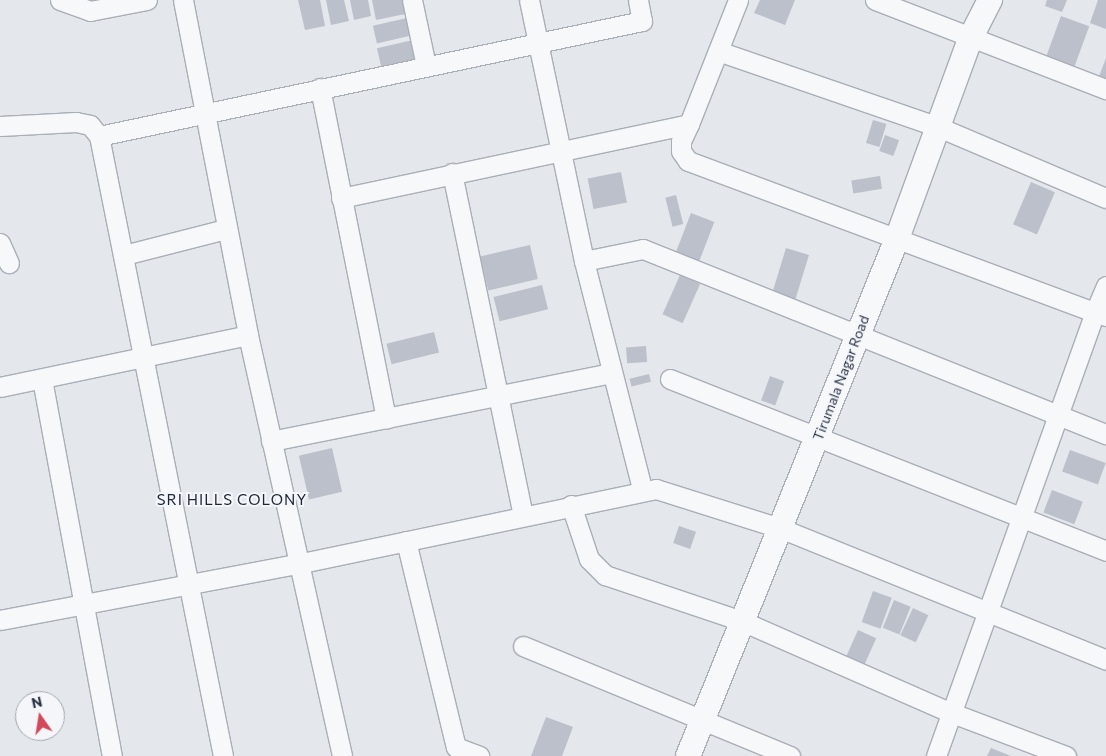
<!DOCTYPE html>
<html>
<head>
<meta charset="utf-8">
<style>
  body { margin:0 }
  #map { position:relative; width:1106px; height:756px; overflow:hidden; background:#e4e7ec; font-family:Commissioner,sans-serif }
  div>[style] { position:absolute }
  .building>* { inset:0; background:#bbc0ca; transform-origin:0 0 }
  .roads { filter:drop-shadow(1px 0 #a9aeb7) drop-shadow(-1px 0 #a9aeb7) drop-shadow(0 1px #a9aeb7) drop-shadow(0 -1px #a9aeb7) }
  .minor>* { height:19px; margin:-9.5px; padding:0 9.5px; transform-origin:9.5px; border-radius:9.5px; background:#f7f8fa }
  .tertiary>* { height:24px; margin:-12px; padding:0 12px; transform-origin:12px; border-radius:12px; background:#f7f8fa }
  span { translate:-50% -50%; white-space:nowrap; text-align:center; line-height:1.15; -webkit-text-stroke:4px #f4f6f9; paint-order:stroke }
  .street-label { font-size:14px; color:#2b3445 }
  .neighbourhood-label { font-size:15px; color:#1d2536; letter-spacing:1px }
  .north { position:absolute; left:15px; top:691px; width:50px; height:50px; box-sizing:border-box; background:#f4f6f9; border:1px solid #a4a8b1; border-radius:50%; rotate:347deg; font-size:14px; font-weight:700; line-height:20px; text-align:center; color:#2b3445 }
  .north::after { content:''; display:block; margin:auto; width:18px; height:22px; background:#d1495b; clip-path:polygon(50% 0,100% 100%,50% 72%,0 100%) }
</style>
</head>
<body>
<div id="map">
  <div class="building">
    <div style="clip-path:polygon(298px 0,320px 0,325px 26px,305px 30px)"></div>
    <div style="clip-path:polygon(326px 0,344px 0,349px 21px,331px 25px)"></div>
    <div style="clip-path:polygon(350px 0,368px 0,371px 16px,354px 20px)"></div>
    <div style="clip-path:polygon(372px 0,407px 0,410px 13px,376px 20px)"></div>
    <div style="clip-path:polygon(760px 0,795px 0,785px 25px,754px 13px)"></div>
    <div style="clip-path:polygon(1047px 0,1067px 0,1062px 12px,1045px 6px)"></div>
    <div style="clip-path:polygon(1098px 0,1106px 0,1106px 29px,1090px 23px)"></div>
    <div style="left:1061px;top:16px;width:30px;height:44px;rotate:20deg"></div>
    <div style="left:407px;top:18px;width:18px;height:35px;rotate:77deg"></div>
    <div style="left:413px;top:40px;width:23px;height:37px;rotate:77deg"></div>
    <div style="clip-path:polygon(1106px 58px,1106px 82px,1098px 79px)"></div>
    <div style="left:873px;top:120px;width:14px;height:24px;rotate:17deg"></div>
    <div style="left:885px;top:135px;width:15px;height:17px;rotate:20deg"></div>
    <div style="left:621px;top:172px;width:31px;height:34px;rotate:79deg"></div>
    <div style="left:880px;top:176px;width:13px;height:29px;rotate:81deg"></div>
    <div style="left:1031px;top:182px;width:26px;height:46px;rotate:23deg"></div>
    <div style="left:676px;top:195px;width:30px;height:11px;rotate:76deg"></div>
    <div style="left:691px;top:213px;width:25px;height:44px;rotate:21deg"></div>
    <div style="left:530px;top:245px;width:35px;height:51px;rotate:77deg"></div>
    <div style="left:786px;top:248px;width:24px;height:46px;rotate:17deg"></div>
    <div style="left:680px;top:275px;width:22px;height:43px;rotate:24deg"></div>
    <div style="left:542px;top:285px;width:25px;height:50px;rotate:76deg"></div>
    <div style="left:434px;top:332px;width:21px;height:49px;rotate:76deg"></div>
    <div style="left:646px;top:346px;width:16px;height:20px;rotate:86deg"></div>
    <div style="left:649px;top:374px;width:8px;height:20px;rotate:76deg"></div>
    <div style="left:770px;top:376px;width:15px;height:26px;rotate:20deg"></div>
    <div style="left:332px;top:448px;width:45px;height:34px;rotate:77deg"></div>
    <div style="left:1070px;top:450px;width:38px;height:23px;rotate:20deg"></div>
    <div style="left:1052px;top:490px;width:33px;height:24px;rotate:21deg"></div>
    <div style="left:679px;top:526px;width:18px;height:18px;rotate:19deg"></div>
    <div style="left:873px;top:591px;width:20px;height:33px;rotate:20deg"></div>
    <div style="left:894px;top:600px;width:18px;height:30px;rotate:22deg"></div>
    <div style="left:913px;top:608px;width:17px;height:30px;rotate:25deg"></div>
    <div style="left:858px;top:630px;width:20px;height:32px;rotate:24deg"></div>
    <div style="clip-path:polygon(546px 717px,573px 727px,562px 756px,531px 756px)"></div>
    <div style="clip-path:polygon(991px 748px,1011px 756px,987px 756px)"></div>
  </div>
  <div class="roads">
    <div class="minor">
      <div style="left:60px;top:0;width:32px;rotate:20deg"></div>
      <div style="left:90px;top:11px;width:58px;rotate:-10.9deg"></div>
      <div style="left:183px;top:0;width:341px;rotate:79deg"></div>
      <div style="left:248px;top:335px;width:431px;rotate:77.4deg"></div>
      <div style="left:412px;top:0;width:67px;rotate:78deg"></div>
      <div style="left:529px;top:0;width:267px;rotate:78.1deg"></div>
      <div style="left:584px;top:261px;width:235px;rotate:75.7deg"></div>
      <div style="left:875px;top:0;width:248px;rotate:21.1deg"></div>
      <div style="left:718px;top:51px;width:231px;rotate:19deg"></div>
      <div style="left:936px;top:126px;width:185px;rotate:23deg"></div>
      <div style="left:320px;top:88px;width:337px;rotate:78.7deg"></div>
      <div style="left:689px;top:124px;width:133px;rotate:-68.4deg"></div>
      <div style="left:0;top:126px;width:76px;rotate:-3deg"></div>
      <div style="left:76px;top:122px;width:14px;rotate:12deg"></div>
      <div style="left:90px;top:125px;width:14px;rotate:51deg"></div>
      <div style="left:99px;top:136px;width:555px;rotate:-11.96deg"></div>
      <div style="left:642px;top:21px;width:21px;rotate:-101deg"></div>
      <div style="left:99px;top:136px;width:632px;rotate:78.69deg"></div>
      <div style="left:452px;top:173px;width:349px;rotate:78.3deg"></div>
      <div style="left:341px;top:198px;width:356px;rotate:-12deg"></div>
      <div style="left:689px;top:124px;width:19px;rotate:115deg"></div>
      <div style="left:681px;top:141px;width:10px;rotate:90deg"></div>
      <div style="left:681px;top:151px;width:12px;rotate:55deg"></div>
      <div style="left:688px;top:161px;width:434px;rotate:20.4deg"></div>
      <div style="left:1095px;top:312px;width:472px;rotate:109.7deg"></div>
      <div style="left:0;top:243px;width:22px;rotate:66deg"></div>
      <div style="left:124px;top:255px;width:105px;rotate:-14.3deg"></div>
      <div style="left:584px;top:261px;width:60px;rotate:-11.5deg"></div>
      <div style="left:643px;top:249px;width:499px;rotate:21.8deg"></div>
      <div style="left:1106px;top:286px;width:28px;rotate:113deg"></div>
      <div style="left:1095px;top:312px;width:12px;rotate:20deg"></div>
      <div style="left:42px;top:379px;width:383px;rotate:79.5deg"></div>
      <div style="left:670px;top:379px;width:469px;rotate:21.5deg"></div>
      <div style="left:0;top:387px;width:253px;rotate:-11.8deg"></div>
      <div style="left:271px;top:441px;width:347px;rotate:-11.3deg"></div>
      <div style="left:571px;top:505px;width:57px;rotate:71.6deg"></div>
      <div style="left:589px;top:559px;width:23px;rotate:45deg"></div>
      <div style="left:605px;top:575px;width:145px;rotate:18.6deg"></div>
      <div style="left:742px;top:621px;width:229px;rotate:23.7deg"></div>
      <div style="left:952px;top:713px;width:122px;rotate:20.7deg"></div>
      <div style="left:406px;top:541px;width:212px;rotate:76.4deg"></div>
      <div style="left:456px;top:747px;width:25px;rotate:21deg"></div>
      <div style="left:0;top:620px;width:302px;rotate:-10.7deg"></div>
      <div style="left:297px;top:564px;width:367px;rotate:-11.8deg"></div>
      <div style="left:656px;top:489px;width:130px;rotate:17.5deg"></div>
      <div style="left:780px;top:528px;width:352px;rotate:22deg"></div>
      <div style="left:523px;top:646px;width:289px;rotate:22.4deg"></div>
    </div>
    <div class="tertiary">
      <div style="left:688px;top:756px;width:561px;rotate:-68.01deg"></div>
      <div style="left:898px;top:236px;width:210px;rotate:-69.9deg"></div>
      <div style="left:970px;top:39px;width:44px;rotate:-62.9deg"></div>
    </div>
  </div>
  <div class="street-label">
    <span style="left:841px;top:378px;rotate:-69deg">Tirumala Nagar Road</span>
  </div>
  <div class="neighbourhood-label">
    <span style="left:232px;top:500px">SRI HILLS COLONY</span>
  </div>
  <div class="north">N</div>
</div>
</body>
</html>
